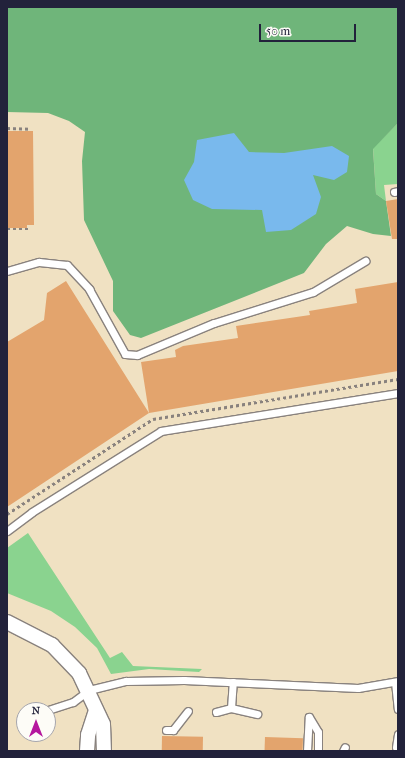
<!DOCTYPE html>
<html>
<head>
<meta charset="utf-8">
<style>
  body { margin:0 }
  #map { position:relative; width:405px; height:758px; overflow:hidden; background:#f0e1c2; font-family:"IM FELL French Canon",serif }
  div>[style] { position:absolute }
  .green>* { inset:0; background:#8ad38f }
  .forest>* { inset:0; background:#6fb57a }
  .water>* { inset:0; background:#79b9ed }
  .building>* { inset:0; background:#e3a46d; transform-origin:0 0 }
  .path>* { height:2.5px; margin-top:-1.25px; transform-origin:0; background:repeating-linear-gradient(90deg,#89827e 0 3px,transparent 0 6px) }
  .roads { filter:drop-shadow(1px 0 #89827e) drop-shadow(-1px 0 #89827e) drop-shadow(0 1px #89827e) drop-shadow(0 -1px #89827e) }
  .lane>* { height:7px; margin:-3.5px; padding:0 3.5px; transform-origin:3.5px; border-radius:3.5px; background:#fff }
  .street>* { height:14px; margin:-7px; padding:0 7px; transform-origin:7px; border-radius:7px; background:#fff }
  span { translate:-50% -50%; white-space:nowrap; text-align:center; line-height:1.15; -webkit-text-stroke:3.5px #fdfcf7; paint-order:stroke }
  .frame { position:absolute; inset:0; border:8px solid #22223b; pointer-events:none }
  .north { position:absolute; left:16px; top:702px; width:40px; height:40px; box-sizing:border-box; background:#fdfcf7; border:1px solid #a5a5ac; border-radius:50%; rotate:0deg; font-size:11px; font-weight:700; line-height:16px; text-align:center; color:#22223b }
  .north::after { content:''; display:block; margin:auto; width:14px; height:18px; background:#b5179e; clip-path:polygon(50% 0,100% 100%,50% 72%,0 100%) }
  .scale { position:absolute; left:259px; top:24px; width:97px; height:18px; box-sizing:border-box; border:2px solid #22223b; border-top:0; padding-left:5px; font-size:12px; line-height:14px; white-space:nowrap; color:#22223b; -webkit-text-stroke:3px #fdfcf7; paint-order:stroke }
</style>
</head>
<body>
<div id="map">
  <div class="green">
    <div style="clip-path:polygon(398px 123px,398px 184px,384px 185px,386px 201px,376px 194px,373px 148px)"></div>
    <div style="clip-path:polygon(28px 533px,110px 658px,122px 652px,133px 666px,202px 669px,199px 672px,149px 669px,111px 674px,97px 648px,75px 627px,51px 611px,7px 593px,7px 548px)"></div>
  </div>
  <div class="forest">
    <div style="clip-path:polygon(7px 7px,398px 7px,398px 123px,373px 149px,376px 194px,386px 201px,391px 236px,373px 234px,347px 226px,326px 244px,304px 273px,141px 338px,130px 335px,113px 311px,113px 281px,84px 220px,82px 161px,85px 132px,69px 121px,48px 113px,7px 112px)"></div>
  </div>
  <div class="water">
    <div style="clip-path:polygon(234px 133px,249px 152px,284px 153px,332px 146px,349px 156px,347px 172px,334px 180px,313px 175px,321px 197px,316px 214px,291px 230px,266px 232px,262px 210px,212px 209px,193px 200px,184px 180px,194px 162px,197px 140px)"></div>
  </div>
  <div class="building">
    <div style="clip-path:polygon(7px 131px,33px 131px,34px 225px,27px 225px,27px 228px,7px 228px)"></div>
    <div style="clip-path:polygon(398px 199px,398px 239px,392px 239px,386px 201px)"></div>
    <div style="clip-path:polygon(66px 281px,149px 413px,7px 507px,7px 342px,44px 320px,47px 293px)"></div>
    <div style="clip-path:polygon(398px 282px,398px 371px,149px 413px,141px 362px,176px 357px,175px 350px,183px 346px,238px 338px,236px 326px,310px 315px,309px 311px,357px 303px,355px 289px)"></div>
    <div style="left:162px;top:736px;width:41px;height:15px;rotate:1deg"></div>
    <div style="left:265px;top:737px;width:38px;height:14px;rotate:2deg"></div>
  </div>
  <div class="path">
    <div style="left:7px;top:128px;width:23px;rotate:2deg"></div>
    <div style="left:7px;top:229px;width:23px"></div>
    <div style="left:7px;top:514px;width:174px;rotate:-33.1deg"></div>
    <div style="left:153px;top:419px;width:248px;rotate:-9.3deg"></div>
  </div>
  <div class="roads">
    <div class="lane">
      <div style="left:394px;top:192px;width:4px;rotate:-14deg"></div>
      <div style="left:7px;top:271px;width:33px;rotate:-16deg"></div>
      <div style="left:39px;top:262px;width:28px;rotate:6deg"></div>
      <div style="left:67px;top:265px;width:33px;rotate:47deg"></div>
      <div style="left:89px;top:289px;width:74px;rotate:61deg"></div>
      <div style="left:125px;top:354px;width:12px;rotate:5deg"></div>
      <div style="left:137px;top:355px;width:83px;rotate:-22.6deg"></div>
      <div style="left:214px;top:323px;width:104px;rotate:-17.4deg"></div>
      <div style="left:313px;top:292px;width:61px;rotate:-30.8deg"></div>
      <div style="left:7px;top:531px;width:31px;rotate:-37deg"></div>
      <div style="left:32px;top:512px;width:152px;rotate:-32.1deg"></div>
      <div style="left:161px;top:431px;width:240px;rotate:-9.1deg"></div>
      <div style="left:395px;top:682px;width:27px;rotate:84deg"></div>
      <div style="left:231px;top:708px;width:26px;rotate:-86deg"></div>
      <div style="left:48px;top:710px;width:26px;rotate:-18deg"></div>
      <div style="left:73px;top:702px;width:20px;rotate:-37deg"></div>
      <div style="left:89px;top:690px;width:38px;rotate:-14deg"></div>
      <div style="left:126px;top:681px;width:58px;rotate:-1deg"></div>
      <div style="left:184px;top:680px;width:174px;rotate:2.6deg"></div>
      <div style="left:358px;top:688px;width:41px;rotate:-9.9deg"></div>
      <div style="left:216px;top:712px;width:16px;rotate:-15deg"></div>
      <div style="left:231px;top:708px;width:27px;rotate:13deg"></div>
      <div style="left:309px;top:717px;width:17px;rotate:59deg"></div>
      <div style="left:318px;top:732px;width:19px;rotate:90deg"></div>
      <div style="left:21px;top:718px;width:3px;rotate:-18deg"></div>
      <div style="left:166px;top:730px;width:7px"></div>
      <div style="left:173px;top:730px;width:24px;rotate:-52deg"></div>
      <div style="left:396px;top:747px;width:13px;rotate:-81deg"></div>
      <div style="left:307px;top:751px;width:34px;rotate:-87deg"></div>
      <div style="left:343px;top:751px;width:4px;rotate:-63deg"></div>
    </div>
    <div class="street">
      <div style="left:7px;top:622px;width:51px;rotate:27.1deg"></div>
      <div style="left:52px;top:645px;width:39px;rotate:46deg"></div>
      <div style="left:79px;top:673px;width:56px;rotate:64.8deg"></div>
      <div style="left:103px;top:724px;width:27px;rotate:88deg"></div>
      <div style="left:87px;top:751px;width:16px;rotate:-86deg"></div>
      <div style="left:88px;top:735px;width:26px;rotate:-72deg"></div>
    </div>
  </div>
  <div class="frame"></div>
  <div class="north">N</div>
  <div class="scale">50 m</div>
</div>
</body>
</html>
